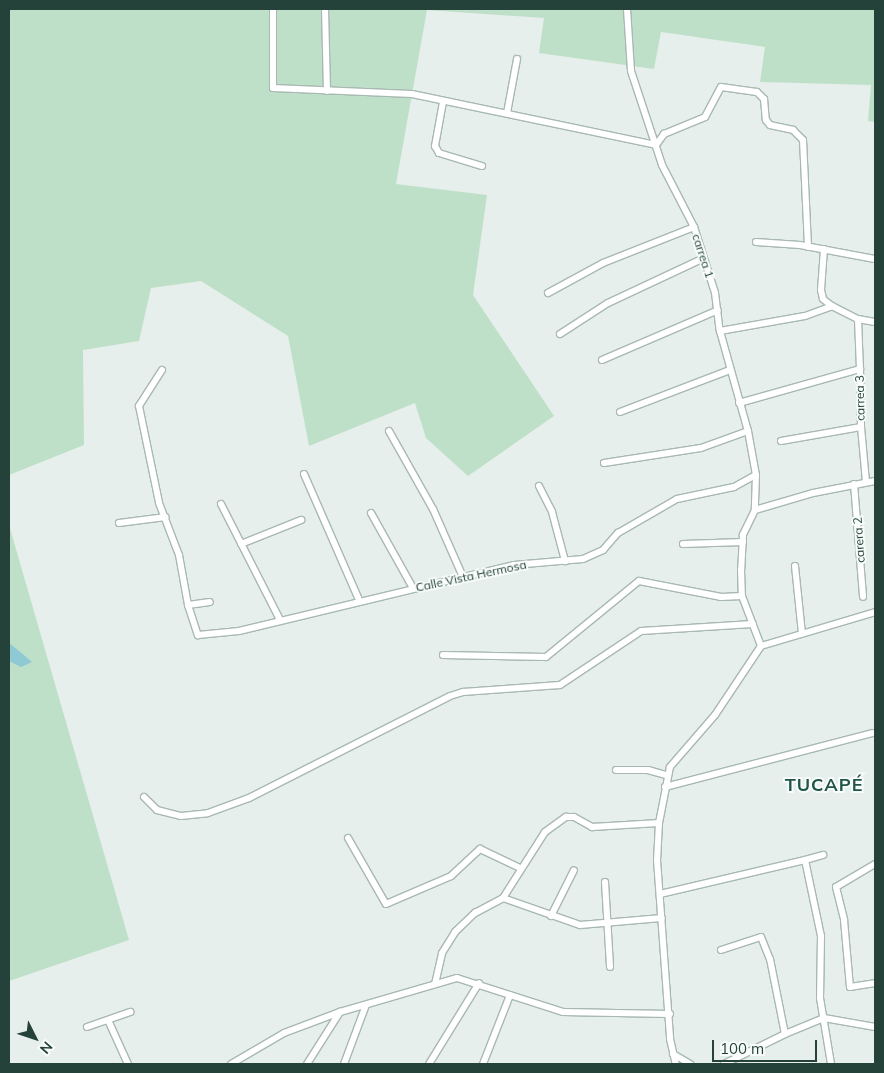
<!DOCTYPE html>
<html>
<head>
<meta charset="utf-8">
<style>
  body { margin:0 }
  #map { position:relative; width:884px; height:1073px; overflow:hidden; background:#e6efeb; font-family:Mulish,sans-serif }
  div>[style] { position:absolute }
  .green>* { inset:0; background:#bfe0c8 }
  .water>* { inset:0; background:#8ec9d4 }
  .roads { filter:drop-shadow(1px 0 #a8b8b2) drop-shadow(-1px 0 #a8b8b2) drop-shadow(0 1px #a8b8b2) drop-shadow(0 -1px #a8b8b2) }
  .street>* { height:6px; margin:-3px; padding:0 3px; transform-origin:3px; border-radius:3px; background:#fff }
  span { translate:-50% -50%; white-space:nowrap; text-align:center; line-height:1.15; -webkit-text-stroke:4px #f7fbf9; paint-order:stroke }
  .street-label { font-size:12px; color:#24423a }
  .district-label { font-size:18px; color:#1f5548; font-weight:700; letter-spacing:1px }
  .frame { position:absolute; inset:0; border:10px solid #24423a; pointer-events:none }
  .north { position:absolute; left:10px; top:1013px; width:50px; height:50px; -webkit-text-stroke:4px #f7fbf9; paint-order:stroke; rotate:131deg; font-size:14px; font-weight:700; line-height:20px; text-align:center; color:#24423a }
  .north::after { content:''; display:block; margin:auto; width:18px; height:22px; background:#24423a; clip-path:polygon(50% 0,100% 100%,50% 72%,0 100%) }
  .scale { position:absolute; left:712px; top:1040px; width:105px; height:22px; box-sizing:border-box; border:2px solid #24423a; border-top:0; padding-left:6px; font-size:15px; line-height:18px; white-space:nowrap; color:#24423a; -webkit-text-stroke:4px #f7fbf9; paint-order:stroke }
</style>
</head>
<body>
<div id="map">
  <div class="green">
    <div style="clip-path:polygon(9px 9px,875px 9px,875px 122px,868px 121px,871px 85px,760px 82px,765px 47px,661px 32px,654px 69px,539px 53px,544px 18px,427px 10px,396px 184px,487px 195px,473px 295px,554px 416px,468px 476px,426px 438px,415px 403px,309px 446px,288px 336px,201px 281px,151px 288px,139px 341px,83px 350px,84px 445px,9px 475px)"></div>
    <div style="clip-path:polygon(9px 525px,129px 940px,9px 981px)"></div>
  </div>
  <div class="water">
    <div style="clip-path:polygon(9px 643px,18px 650px,32px 662px,21px 667px,9px 661px)"></div>
  </div>
  <div class="roads">
    <div class="street">
      <div style="left:273px;top:9px;width:79px;rotate:90deg"></div>
      <div style="left:273px;top:88px;width:139px;rotate:2.5deg"></div>
      <div style="left:412px;top:94px;width:249px;rotate:11.8deg"></div>
      <div style="left:656px;top:145px;width:14px;rotate:-54deg"></div>
      <div style="left:664px;top:134px;width:44px;rotate:-22.5deg"></div>
      <div style="left:705px;top:117px;width:34px;rotate:-62deg"></div>
      <div style="left:721px;top:87px;width:36px;rotate:8deg"></div>
      <div style="left:757px;top:92px;width:10px;rotate:45deg"></div>
      <div style="left:764px;top:99px;width:21px;rotate:85deg"></div>
      <div style="left:766px;top:120px;width:6px;rotate:51deg"></div>
      <div style="left:770px;top:125px;width:24px;rotate:12deg"></div>
      <div style="left:793px;top:130px;width:14px;rotate:45deg"></div>
      <div style="left:803px;top:140px;width:107px;rotate:87.3deg"></div>
      <div style="left:325px;top:9px;width:82px;rotate:88.6deg"></div>
      <div style="left:627px;top:9px;width:62px;rotate:86.3deg"></div>
      <div style="left:631px;top:71px;width:99px;rotate:71.7deg"></div>
      <div style="left:662px;top:165px;width:70px;rotate:62.7deg"></div>
      <div style="left:694px;top:227px;width:69px;rotate:72.3deg"></div>
      <div style="left:715px;top:293px;width:38px;rotate:83deg"></div>
      <div style="left:720px;top:331px;width:104px;rotate:74.4deg"></div>
      <div style="left:748px;top:431px;width:45px;rotate:79.7deg"></div>
      <div style="left:756px;top:475px;width:35px;rotate:92deg"></div>
      <div style="left:755px;top:510px;width:28px;rotate:116deg"></div>
      <div style="left:743px;top:535px;width:35px;rotate:93deg"></div>
      <div style="left:741px;top:570px;width:26px;rotate:88deg"></div>
      <div style="left:742px;top:596px;width:53px;rotate:69.2deg"></div>
      <div style="left:761px;top:646px;width:83px;rotate:123.7deg"></div>
      <div style="left:715px;top:715px;width:69px;rotate:130.9deg"></div>
      <div style="left:670px;top:767px;width:57px;rotate:101.1deg"></div>
      <div style="left:659px;top:823px;width:37px;rotate:93deg"></div>
      <div style="left:657px;top:860px;width:179px;rotate:85.8deg"></div>
      <div style="left:670px;top:1039px;width:26px;rotate:77deg"></div>
      <div style="left:443px;top:102px;width:45px;rotate:100.3deg"></div>
      <div style="left:435px;top:146px;width:8px;rotate:60deg"></div>
      <div style="left:439px;top:153px;width:45px;rotate:16.8deg"></div>
      <div style="left:507px;top:113px;width:55px;rotate:-79.5deg"></div>
      <div style="left:756px;top:242px;width:44px;rotate:3.9deg"></div>
      <div style="left:800px;top:245px;width:76px;rotate:10.6deg"></div>
      <div style="left:824px;top:249px;width:41px;rotate:94.2deg"></div>
      <div style="left:821px;top:290px;width:9px;rotate:77deg"></div>
      <div style="left:823px;top:299px;width:11px;rotate:38deg"></div>
      <div style="left:548px;top:293px;width:63px;rotate:-28.6deg"></div>
      <div style="left:603px;top:263px;width:98px;rotate:-21.6deg"></div>
      <div style="left:720px;top:331px;width:86px;rotate:-10deg"></div>
      <div style="left:805px;top:316px;width:29px;rotate:-20deg"></div>
      <div style="left:832px;top:306px;width:29px;rotate:27deg"></div>
      <div style="left:858px;top:319px;width:17px;rotate:10deg"></div>
      <div style="left:560px;top:334px;width:57px;rotate:-32.9deg"></div>
      <div style="left:608px;top:303px;width:106px;rotate:-25.1deg"></div>
      <div style="left:602px;top:360px;width:126px;rotate:-23.3deg"></div>
      <div style="left:860px;top:369px;width:58px;rotate:89deg"></div>
      <div style="left:162px;top:370px;width:43px;rotate:122.6deg"></div>
      <div style="left:139px;top:406px;width:99px;rotate:78.3deg"></div>
      <div style="left:159px;top:503px;width:56px;rotate:69deg"></div>
      <div style="left:179px;top:555px;width:51px;rotate:79.8deg"></div>
      <div style="left:188px;top:605px;width:32px;rotate:72deg"></div>
      <div style="left:198px;top:635px;width:41px;rotate:-5.6deg"></div>
      <div style="left:239px;top:631px;width:283px;rotate:-13.5deg"></div>
      <div style="left:514px;top:565px;width:69px;rotate:-5deg"></div>
      <div style="left:583px;top:559px;width:22px;rotate:-24deg"></div>
      <div style="left:603px;top:550px;width:23px;rotate:-49deg"></div>
      <div style="left:618px;top:533px;width:68px;rotate:-30deg"></div>
      <div style="left:677px;top:499px;width:58px;rotate:-11.9deg"></div>
      <div style="left:734px;top:487px;width:25px;rotate:-29deg"></div>
      <div style="left:739px;top:403px;width:126px;rotate:-15.7deg"></div>
      <div style="left:860px;top:369px;width:50px;rotate:-92.3deg"></div>
      <div style="left:620px;top:412px;width:118px;rotate:-20.9deg"></div>
      <div style="left:389px;top:431px;width:90px;rotate:60.6deg"></div>
      <div style="left:433px;top:509px;width:74px;rotate:66.2deg"></div>
      <div style="left:781px;top:441px;width:81px;rotate:-9.9deg"></div>
      <div style="left:861px;top:427px;width:55px;rotate:84.8deg"></div>
      <div style="left:604px;top:463px;width:98px;rotate:-8.8deg"></div>
      <div style="left:701px;top:448px;width:50px;rotate:-19.9deg"></div>
      <div style="left:304px;top:474px;width:137px;rotate:66.4deg"></div>
      <div style="left:854px;top:484px;width:113px;rotate:85.4deg"></div>
      <div style="left:539px;top:486px;width:29px;rotate:63deg"></div>
      <div style="left:552px;top:512px;width:51px;rotate:75.1deg"></div>
      <div style="left:221px;top:504px;width:130px;rotate:63deg"></div>
      <div style="left:755px;top:510px;width:60px;rotate:-16.3deg"></div>
      <div style="left:813px;top:493px;width:63px;rotate:-11deg"></div>
      <div style="left:371px;top:513px;width:86px;rotate:60.8deg"></div>
      <div style="left:119px;top:523px;width:47px;rotate:-7.3deg"></div>
      <div style="left:241px;top:544px;width:65px;rotate:-21.8deg"></div>
      <div style="left:683px;top:544px;width:60px;rotate:-1.9deg"></div>
      <div style="left:795px;top:566px;width:68px;rotate:84.1deg"></div>
      <div style="left:188px;top:605px;width:22px;rotate:-8deg"></div>
      <div style="left:761px;top:646px;width:119px;rotate:-16.6deg"></div>
      <div style="left:443px;top:655px;width:103px;rotate:1.1deg"></div>
      <div style="left:546px;top:657px;width:120px;rotate:-39.3deg"></div>
      <div style="left:639px;top:581px;width:84px;rotate:11deg"></div>
      <div style="left:721px;top:597px;width:21px;rotate:-3deg"></div>
      <div style="left:616px;top:770px;width:32px"></div>
      <div style="left:648px;top:770px;width:19px;rotate:16deg"></div>
      <div style="left:665px;top:787px;width:214px;rotate:-14.6deg"></div>
      <div style="left:144px;top:797px;width:18px;rotate:45deg"></div>
      <div style="left:157px;top:810px;width:25px;rotate:14deg"></div>
      <div style="left:181px;top:816px;width:27px;rotate:-6deg"></div>
      <div style="left:208px;top:813px;width:44px;rotate:-20.1deg"></div>
      <div style="left:249px;top:798px;width:225px;rotate:-26.9deg"></div>
      <div style="left:450px;top:696px;width:14px;rotate:-17deg"></div>
      <div style="left:463px;top:692px;width:97px;rotate:-4.1deg"></div>
      <div style="left:560px;top:685px;width:97px;rotate:-33.7deg"></div>
      <div style="left:641px;top:631px;width:112px;rotate:-3.6deg"></div>
      <div style="left:348px;top:838px;width:76px;rotate:60.1deg"></div>
      <div style="left:386px;top:904px;width:71px;rotate:-23.3deg"></div>
      <div style="left:451px;top:876px;width:40px;rotate:-43deg"></div>
      <div style="left:480px;top:849px;width:44px;rotate:25.4deg"></div>
      <div style="left:805px;top:860px;width:19px;rotate:-16deg"></div>
      <div style="left:875px;top:864px;width:45px;rotate:149.5deg"></div>
      <div style="left:836px;top:887px;width:34px;rotate:76deg"></div>
      <div style="left:844px;top:920px;width:67px;rotate:84.9deg"></div>
      <div style="left:850px;top:987px;width:25px;rotate:-9deg"></div>
      <div style="left:605px;top:882px;width:85px;rotate:86.6deg"></div>
      <div style="left:660px;top:894px;width:149px;rotate:-13.2deg"></div>
      <div style="left:805px;top:860px;width:78px;rotate:78.1deg"></div>
      <div style="left:821px;top:936px;width:62px;rotate:90.9deg"></div>
      <div style="left:820px;top:998px;width:67px;rotate:80.5deg"></div>
      <div style="left:503px;top:898px;width:82px;rotate:19.3deg"></div>
      <div style="left:580px;top:925px;width:82px;rotate:-4.9deg"></div>
      <div style="left:551px;top:916px;width:51px;rotate:-63.4deg"></div>
      <div style="left:721px;top:950px;width:42px;rotate:-18deg"></div>
      <div style="left:761px;top:937px;width:24px;rotate:68deg"></div>
      <div style="left:770px;top:959px;width:76px;rotate:78.7deg"></div>
      <div style="left:435px;top:984px;width:32px;rotate:-77deg"></div>
      <div style="left:442px;top:953px;width:25px;rotate:-58deg"></div>
      <div style="left:455px;top:932px;width:28px;rotate:-44deg"></div>
      <div style="left:475px;top:913px;width:32px;rotate:-28deg"></div>
      <div style="left:503px;top:898px;width:78px;rotate:-57.5deg"></div>
      <div style="left:545px;top:832px;width:26px;rotate:-36deg"></div>
      <div style="left:566px;top:817px;width:8px"></div>
      <div style="left:574px;top:817px;width:21px;rotate:29deg"></div>
      <div style="left:592px;top:827px;width:67px;rotate:-3.4deg"></div>
      <div style="left:108px;top:1020px;width:48px;rotate:65.6deg"></div>
      <div style="left:87px;top:1027px;width:46px;rotate:-19.2deg"></div>
      <div style="left:673px;top:1054px;width:20px;rotate:30deg"></div>
      <div style="left:231px;top:1064px;width:61px;rotate:-30.3deg"></div>
      <div style="left:284px;top:1033px;width:60px;rotate:-20.6deg"></div>
      <div style="left:340px;top:1012px;width:122px;rotate:-16.2deg"></div>
      <div style="left:457px;top:978px;width:111px;rotate:17.8deg"></div>
      <div style="left:563px;top:1012px;width:107px;rotate:1.1deg"></div>
      <div style="left:307px;top:1064px;width:62px;rotate:-57.6deg"></div>
      <div style="left:344px;top:1064px;width:63px;rotate:-69.6deg"></div>
      <div style="left:429px;top:1064px;width:95px;rotate:-58.3deg"></div>
      <div style="left:483px;top:1064px;width:74px;rotate:-68.6deg"></div>
      <div style="left:724px;top:1064px;width:68px;rotate:-26.2deg"></div>
      <div style="left:785px;top:1034px;width:42px;rotate:-22.3deg"></div>
      <div style="left:824px;top:1018px;width:52px;rotate:10deg"></div>
    </div>
  </div>
  <div class="street-label">
    <span style="left:703px;top:256px;rotate:72deg">carrea 1</span>
    <span style="left:860px;top:398px;rotate:-91deg">carrea 3</span>
    <span style="left:859px;top:540px;rotate:-94deg">carera 2</span>
    <span style="left:471px;top:576px;rotate:-12deg">Calle Vista Hermosa</span>
  </div>
  <div class="district-label">
    <span style="left:824px;top:785px">TUCAPÉ</span>
  </div>
  <div class="frame"></div>
  <div class="north">N</div>
  <div class="scale">100 m</div>
</div>
</body>
</html>
